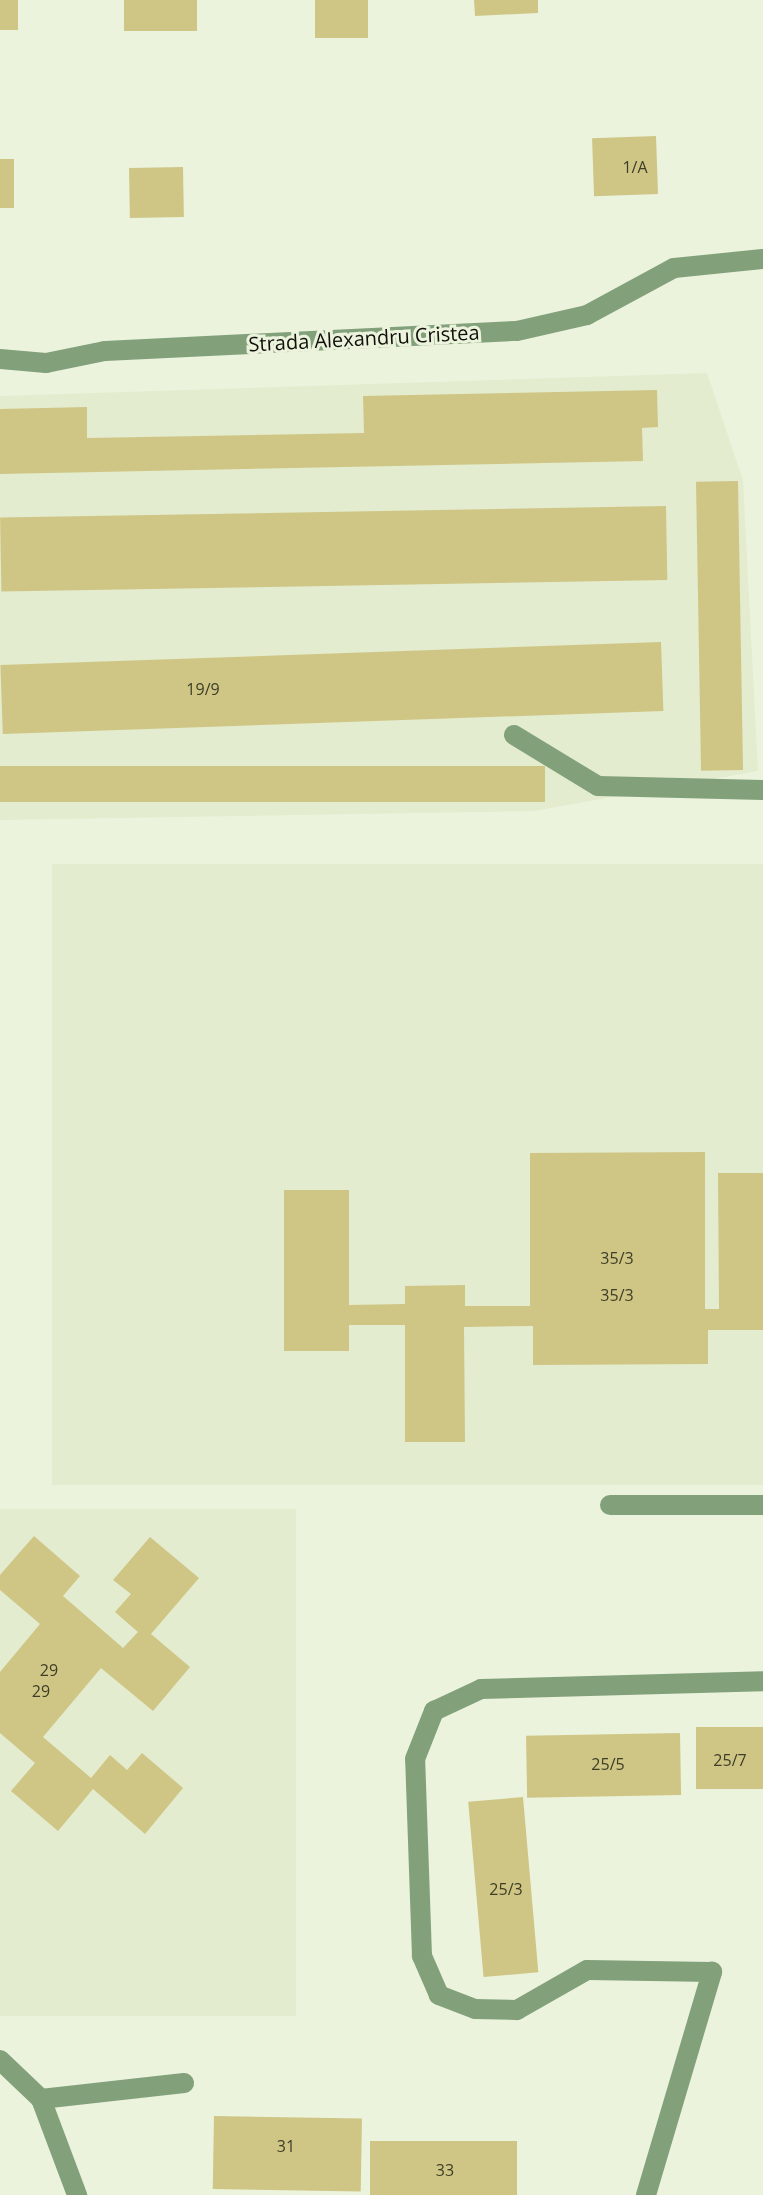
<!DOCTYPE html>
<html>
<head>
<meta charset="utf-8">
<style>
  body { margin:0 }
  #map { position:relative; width:763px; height:2195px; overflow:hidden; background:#ecf3dd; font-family:"Open Sans",sans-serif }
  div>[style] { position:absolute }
  .built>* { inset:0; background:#e3ecce; transform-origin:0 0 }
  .building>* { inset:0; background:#cfc686; transform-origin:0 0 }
  .minor>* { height:20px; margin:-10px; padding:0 10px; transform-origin:10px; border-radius:10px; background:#82a17b }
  span { translate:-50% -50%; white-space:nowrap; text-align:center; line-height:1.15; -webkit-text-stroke:6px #ecf3dd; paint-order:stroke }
  .number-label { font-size:16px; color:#3e3e28 }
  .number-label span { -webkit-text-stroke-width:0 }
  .street-label { font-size:20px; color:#0e1009 }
</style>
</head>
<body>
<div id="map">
  <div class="built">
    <div style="clip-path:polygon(707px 373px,743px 480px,758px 771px,534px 811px,0 820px,0 396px)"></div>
    <div style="left:763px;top:864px;width:621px;height:711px;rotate:90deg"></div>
    <div style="left:296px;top:1509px;width:507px;height:296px;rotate:90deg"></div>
  </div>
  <div class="building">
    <div style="left:0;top:0;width:18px;height:30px"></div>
    <div style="left:124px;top:0;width:73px;height:31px"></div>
    <div style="left:315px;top:0;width:53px;height:38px"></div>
    <div style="clip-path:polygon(474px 0,538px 0,538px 13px,475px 16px)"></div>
    <div style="left:656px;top:136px;width:58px;height:64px;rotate:88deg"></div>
    <div style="left:0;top:159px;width:14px;height:49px"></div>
    <div style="left:183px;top:167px;width:50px;height:54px;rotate:89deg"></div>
    <div style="clip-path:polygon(657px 390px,658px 427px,642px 428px,643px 461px,0 474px,0 409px,87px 407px,87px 438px,364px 433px,363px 396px)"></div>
    <div style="left:738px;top:481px;width:289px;height:42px;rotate:89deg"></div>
    <div style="left:666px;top:506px;width:74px;height:666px;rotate:89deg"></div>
    <div style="left:661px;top:642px;width:69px;height:661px;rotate:88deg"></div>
    <div style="left:545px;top:766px;width:36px;height:545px;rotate:90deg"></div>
    <div style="clip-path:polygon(705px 1152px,705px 1309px,719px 1309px,718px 1173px,763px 1173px,763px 1330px,708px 1330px,708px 1364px,533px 1365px,533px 1326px,464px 1327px,465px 1442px,405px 1442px,405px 1325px,349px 1325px,349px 1351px,284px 1351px,284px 1190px,349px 1190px,349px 1305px,405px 1304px,405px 1286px,465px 1285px,465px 1306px,530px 1306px,530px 1153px)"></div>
    <div style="clip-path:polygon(34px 1536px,80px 1576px,63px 1596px,123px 1648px,138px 1632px,115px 1612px,131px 1594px,113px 1580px,150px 1537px,199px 1578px,151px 1634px,190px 1667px,153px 1711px,101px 1668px,43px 1737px,91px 1778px,110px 1755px,127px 1770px,142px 1753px,183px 1788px,145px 1834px,93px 1789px,58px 1831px,11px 1791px,35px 1763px,0 1733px,0 1672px,40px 1624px,0 1590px,0 1575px)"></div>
    <div style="left:763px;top:1727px;width:62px;height:67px;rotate:90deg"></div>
    <div style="left:680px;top:1733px;width:62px;height:154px;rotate:89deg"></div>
    <div style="left:523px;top:1797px;width:176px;height:55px;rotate:85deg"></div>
    <div style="left:214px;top:2116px;width:148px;height:73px;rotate:1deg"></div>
    <div style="left:370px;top:2141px;width:147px;height:54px"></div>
  </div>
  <div class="minor">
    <div style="left:0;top:359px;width:46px;rotate:5deg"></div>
    <div style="left:46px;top:363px;width:60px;rotate:-11.5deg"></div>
    <div style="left:105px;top:351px;width:412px;rotate:-2.8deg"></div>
    <div style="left:517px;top:331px;width:72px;rotate:-12.9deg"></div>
    <div style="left:587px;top:315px;width:99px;rotate:-28.4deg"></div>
    <div style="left:674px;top:268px;width:89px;rotate:-5.8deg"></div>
    <div style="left:514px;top:735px;width:98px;rotate:31.3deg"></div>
    <div style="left:598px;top:786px;width:165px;rotate:1.4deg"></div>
    <div style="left:610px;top:1505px;width:153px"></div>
    <div style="left:0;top:2060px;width:57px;rotate:43.6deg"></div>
    <div style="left:41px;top:2099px;width:103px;rotate:69.4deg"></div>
    <div style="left:41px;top:2099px;width:144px;rotate:-6.4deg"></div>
    <div style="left:646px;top:2195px;width:233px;rotate:-73.5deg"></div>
    <div style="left:712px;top:1972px;width:125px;rotate:-179.1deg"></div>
    <div style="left:587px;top:1970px;width:81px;rotate:150.3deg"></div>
    <div style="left:517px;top:2010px;width:42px;rotate:-178.6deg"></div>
    <div style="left:475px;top:2009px;width:39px;rotate:-159deg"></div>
    <div style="left:439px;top:1995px;width:43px;rotate:-113.6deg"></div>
    <div style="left:422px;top:1956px;width:197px;rotate:-92deg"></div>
    <div style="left:415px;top:1759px;width:52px;rotate:-68.4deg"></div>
    <div style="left:434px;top:1711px;width:52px;rotate:-25.1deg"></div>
    <div style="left:481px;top:1689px;width:282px;rotate:-1.6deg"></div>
  </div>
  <div class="number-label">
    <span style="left:635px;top:167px">1/A</span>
    <span style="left:203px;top:689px">19/9</span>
    <span style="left:617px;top:1258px">35/3</span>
    <span style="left:617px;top:1295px">35/3</span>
    <span style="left:49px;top:1670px">29</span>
    <span style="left:41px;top:1691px">29</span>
    <span style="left:730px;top:1760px">25/7</span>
    <span style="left:608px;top:1764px">25/5</span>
    <span style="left:506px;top:1889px">25/3</span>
    <span style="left:286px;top:2146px">31</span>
    <span style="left:445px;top:2170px">33</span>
  </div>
  <div class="street-label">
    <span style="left:364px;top:338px;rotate:-3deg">Strada Alexandru Cristea</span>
  </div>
</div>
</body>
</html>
